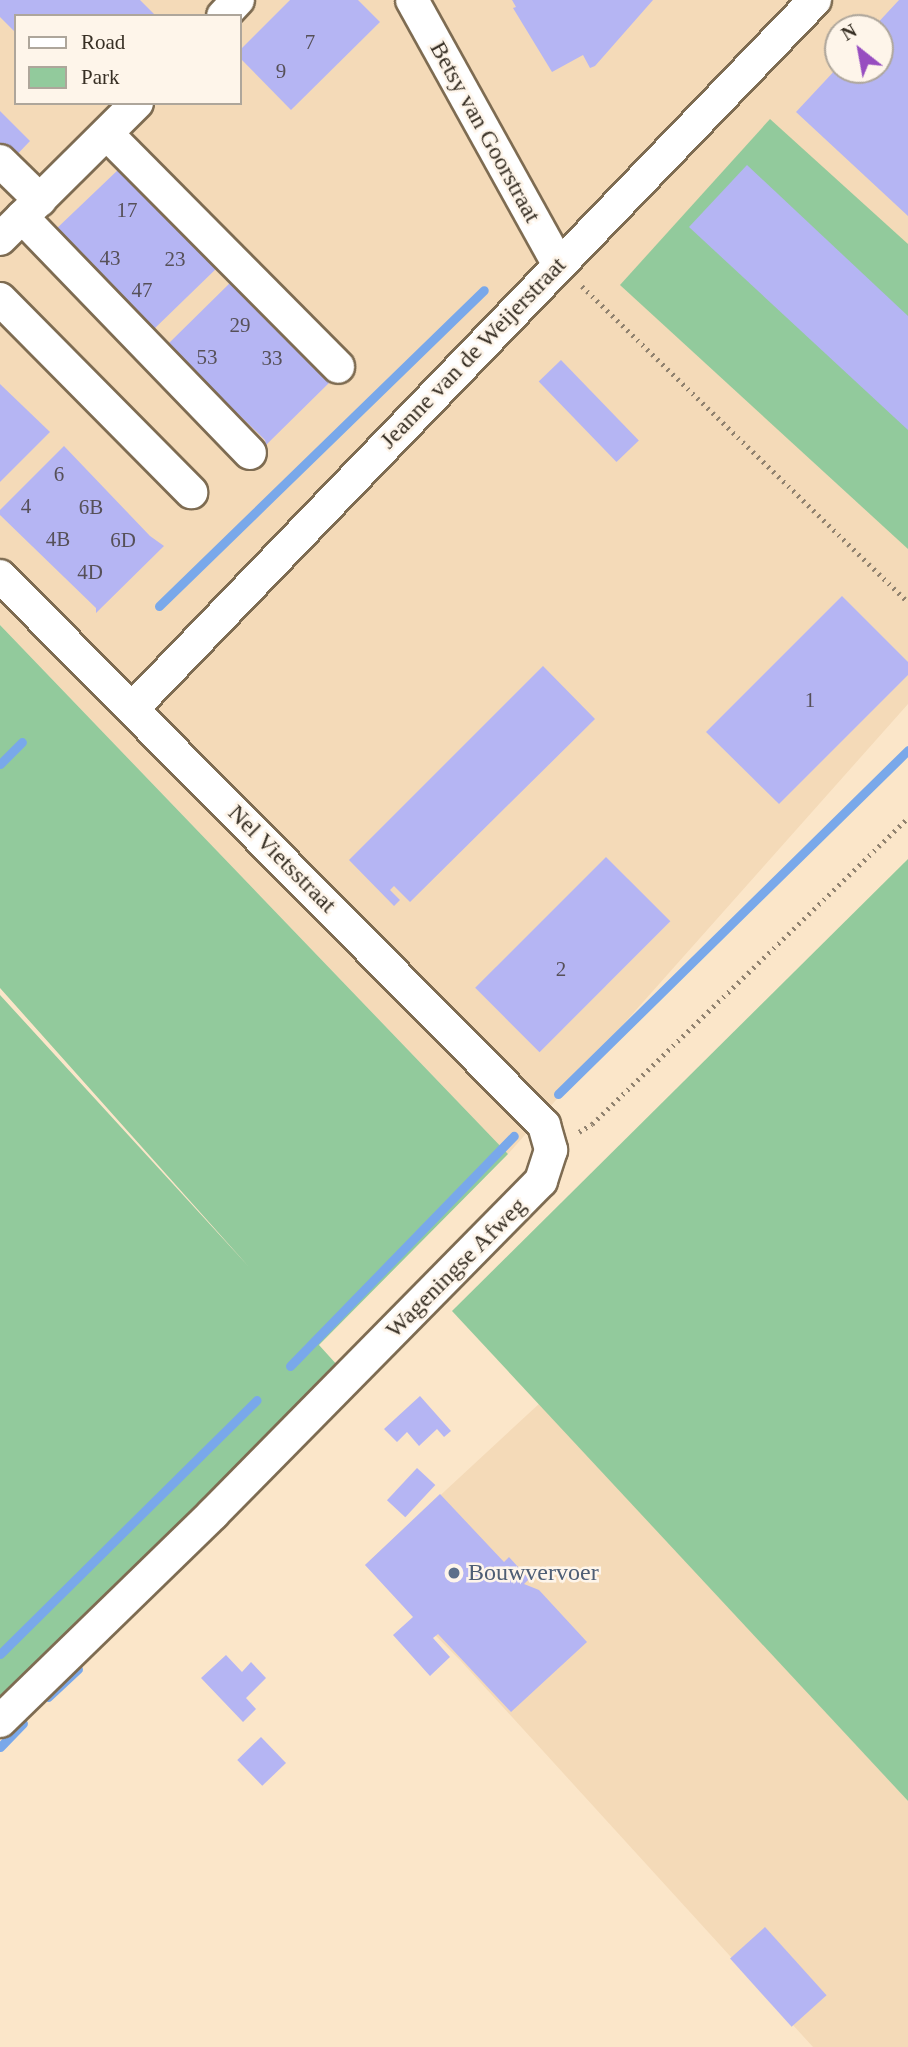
<!DOCTYPE html>
<html>
<head>
<meta charset="utf-8">
<style>
  body { margin:0 }
  #map { position:relative; width:908px; height:2047px; overflow:hidden; background:#fbe6c9; font-family:Georgia,serif }
  div>[style] { position:absolute }
  .built>* { inset:0; background:#f4dab8 }
  .green>* { inset:0; background:#92ca9c }
  .stream>* { height:9px; margin:-4.5px; padding:0 4.5px; transform-origin:4.5px; border-radius:4.5px; background:#79a8ea }
  .building>* { inset:0; background:#b5b5f3; transform-origin:0 0 }
  .path>* { height:4.5px; margin-top:-2.25px; transform-origin:0; background:repeating-linear-gradient(90deg,#90826f 0 2px,transparent 0 7px) }
  .roads { filter:drop-shadow(2px 0 #7e6c52) drop-shadow(-2px 0 #7e6c52) drop-shadow(0 2px #7e6c52) drop-shadow(0 -2px #7e6c52) }
  .minor>* { height:32px; margin:-16px; padding:0 16px; transform-origin:16px; border-radius:16px; background:#fff }
  .dots>* { width:19px; height:19px; translate:-50% -50%; box-sizing:border-box; border:4px solid #fef5ea; border-radius:50% }
  span { translate:-50% -50%; white-space:nowrap; text-align:center; line-height:1.15; -webkit-text-stroke:5px #fef5ea; paint-order:stroke }
  .number-label { font-size:21px; color:#565058 }
  .number-label span { -webkit-text-stroke-width:0 }
  .street-label { font-size:24px; color:#372f24 }
  .service-label { font-size:24px; color:#4e5e75 }
  .left { translate:0 -50%; text-align:left }
  .legend { position:absolute; left:14px; top:14px; width:228px; height:91px; box-sizing:border-box; background:#fef5ea; border:2px solid #aea69b; margin:0; padding:9px 12px; list-style:none; font-size:21px; color:#372f24 }
  .legend li { display:flex; align-items:center; gap:14px; height:35px }
  .legend b { width:35px; border:2px solid #aea69b }
  .north { position:absolute; left:824px; top:14px; width:70px; height:70px; box-sizing:border-box; background:#fef5ea; border:2px solid #aea69b; border-radius:50%; rotate:329deg; font-size:19px; font-weight:700; line-height:28px; text-align:center; color:#372f24 }
  .north::after { content:''; display:block; margin:auto; width:24px; height:32px; background:#974dc0; clip-path:polygon(50% 0,100% 100%,50% 72%,0 100%) }
</style>
</head>
<body>
<div id="map">
  <div class="built">
    <div style="clip-path:polygon(evenodd,0 0,908px 0,908px 704px,508px 1154px,0 625px,0 0,16px 16px,240px 16px,240px 103px,16px 103px,16px 16px,0 0,838px 28px,880px 28px,880px 70px,838px 70px,838px 28px)"></div>
    <div style="clip-path:polygon(540px 1403px,908px 1801px,908px 2047px,813px 2047px,460px 1660px,365px 1565px)"></div>
  </div>
  <div class="green">
    <div style="clip-path:polygon(770px 119px,908px 244px,908px 549px,620px 285px)"></div>
    <div style="clip-path:polygon(0 625px,508px 1154px,319px 1345px,338px 1366px,0 1706px,0 995px,249px 1267px,0 988px)"></div>
    <div style="clip-path:polygon(908px 859px,908px 1801px,452px 1311px)"></div>
  </div>
  <div class="stream">
    <div style="left:159px;top:606px;width:453px;rotate:-44.2deg"></div>
    <div style="left:0;top:764px;width:31px;rotate:-45deg"></div>
    <div style="left:558px;top:1094px;width:491px;rotate:-44.5deg"></div>
    <div style="left:290px;top:1366px;width:321px;rotate:-45.8deg"></div>
    <div style="left:0;top:1654px;width:361px;rotate:-44.7deg"></div>
    <div style="left:48px;top:1697px;width:41px;rotate:-43deg"></div>
    <div style="left:0;top:1747px;width:33px;rotate:-46deg"></div>
  </div>
  <div class="building">
    <div style="clip-path:polygon(0 0,140px 0,156px 16px,16px 16px,16px 33px,0 17px)"></div>
    <div style="clip-path:polygon(290px 0,358px 0,380px 22px,291px 110px,240px 58px,240px 50px)"></div>
    <div style="clip-path:polygon(512px 0,653px 0,595px 66px,590px 68px,583px 55px,552px 72px,513px 8px,516px 7px)"></div>
    <div style="clip-path:polygon(899px 0,908px 0,908px 216px,796px 112px,838px 67px,838px 70px,880px 70px,880px 28px,873px 28px)"></div>
    <div style="clip-path:polygon(0 111px,30px 141px,8px 164px,0 156px)"></div>
    <div style="clip-path:polygon(747px 165px,908px 316px,908px 430px,689px 227px)"></div>
    <div style="clip-path:polygon(120px 168px,220px 265px,153px 330px,58px 232px,54px 231px)"></div>
    <div style="clip-path:polygon(234px 279px,334px 378px,266px 445px,265px 440px,167px 345px)"></div>
    <div style="left:561px;top:360px;width:112px;height:31px;rotate:46deg"></div>
    <div style="clip-path:polygon(0 384px,50px 432px,0 482px)"></div>
    <div style="clip-path:polygon(64px 446px,150px 536px,164px 546px,96px 613px,96px 608px,0 515px,0 510px)"></div>
    <div style="clip-path:polygon(842px 596px,908px 662px,908px 675px,779px 804px,706px 732px)"></div>
    <div style="clip-path:polygon(543px 666px,595px 719px,410px 902px,394px 886px,390px 890px,400px 900px,394px 906px,349px 860px)"></div>
    <div style="left:606px;top:857px;width:91px;height:185px;rotate:45deg"></div>
    <div style="clip-path:polygon(420px 1396px,451px 1431px,444px 1437px,437px 1429px,419px 1446px,407px 1432px,397px 1442px,384px 1429px)"></div>
    <div style="left:417px;top:1468px;width:25px;height:44px;rotate:43deg"></div>
    <div style="clip-path:polygon(440px 1494px,504px 1562px,509px 1557px,529px 1579px,524px 1584px,539px 1590px,587px 1642px,511px 1712px,438px 1634px,433px 1638px,450px 1657px,430px 1676px,393px 1635px,413px 1617px,365px 1565px)"></div>
    <div style="clip-path:polygon(226px 1655px,242px 1672px,251px 1662px,266px 1678px,246px 1698px,256px 1709px,243px 1722px,201px 1678px)"></div>
    <div style="left:261px;top:1737px;width:36px;height:33px;rotate:46deg"></div>
    <div style="left:765px;top:1927px;width:92px;height:47px;rotate:48deg"></div>
  </div>
  <div class="path">
    <div style="left:582px;top:286px;width:454px;rotate:44.1deg"></div>
    <div style="left:579px;top:1132px;width:15px;rotate:-32deg"></div>
    <div style="left:592px;top:1124px;width:440px;rotate:-44.1deg"></div>
  </div>
  <div class="roads">
    <div class="minor">
      <div style="left:412px;top:0;width:301px;rotate:61deg"></div>
      <div style="left:223px;top:16px;width:22px;rotate:-47deg"></div>
      <div style="left:107px;top:134px;width:328px;rotate:45.2deg"></div>
      <div style="left:0;top:161px;width:56px;rotate:44.3deg"></div>
      <div style="left:22px;top:217px;width:328px;rotate:46deg"></div>
      <div style="left:0;top:239px;width:193px;rotate:-44.8deg"></div>
      <div style="left:0;top:299px;width:272px;rotate:45.3deg"></div>
      <div style="left:0;top:576px;width:773px;rotate:45.26deg"></div>
      <div style="left:544px;top:1125px;width:26px;rotate:74deg"></div>
      <div style="left:551px;top:1150px;width:33px;rotate:108deg"></div>
      <div style="left:541px;top:1181px;width:467px;rotate:134.6deg"></div>
      <div style="left:213px;top:1514px;width:297px;rotate:135.8deg"></div>
      <div style="left:133px;top:708px;width:983px;rotate:-46.07deg"></div>
    </div>
  </div>
  <div class="dots">
    <div style="left:454px;top:1573px;background:#5c6f8a"></div>
  </div>
  <div class="number-label">
    <span style="left:310px;top:42px">7</span>
    <span style="left:281px;top:71px">9</span>
    <span style="left:127px;top:210px">17</span>
    <span style="left:110px;top:258px">43</span>
    <span style="left:175px;top:259px">23</span>
    <span style="left:142px;top:290px">47</span>
    <span style="left:240px;top:325px">29</span>
    <span style="left:207px;top:357px">53</span>
    <span style="left:272px;top:358px">33</span>
    <span style="left:59px;top:474px">6</span>
    <span style="left:26px;top:506px">4</span>
    <span style="left:91px;top:507px">6B</span>
    <span style="left:58px;top:539px">4B</span>
    <span style="left:123px;top:540px">6D</span>
    <span style="left:90px;top:572px">4D</span>
    <span style="left:810px;top:700px">1</span>
    <span style="left:561px;top:969px">2</span>
  </div>
  <div class="street-label">
    <span style="left:485px;top:132px;rotate:61deg">Betsy van Goorstraat</span>
    <span style="left:473px;top:353px;rotate:-46deg">Jeanne van de Weijerstraat</span>
    <span style="left:282px;top:859px;rotate:45deg">Nel Vietsstraat</span>
    <span style="left:456px;top:1268px;rotate:-45deg">Wageningse Afweg</span>
  </div>
  <div class="service-label">
    <span class="left" style="left:468px;top:1573px">Bouwvervoer</span>
  </div>
  <ul class="legend">
  <li><b style="height:9px;background:#fff"></b>Road</li>
  <li><b style="height:19px;background:#92ca9c"></b>Park</li>
  </ul>
  <div class="north">N</div>
</div>
</body>
</html>
